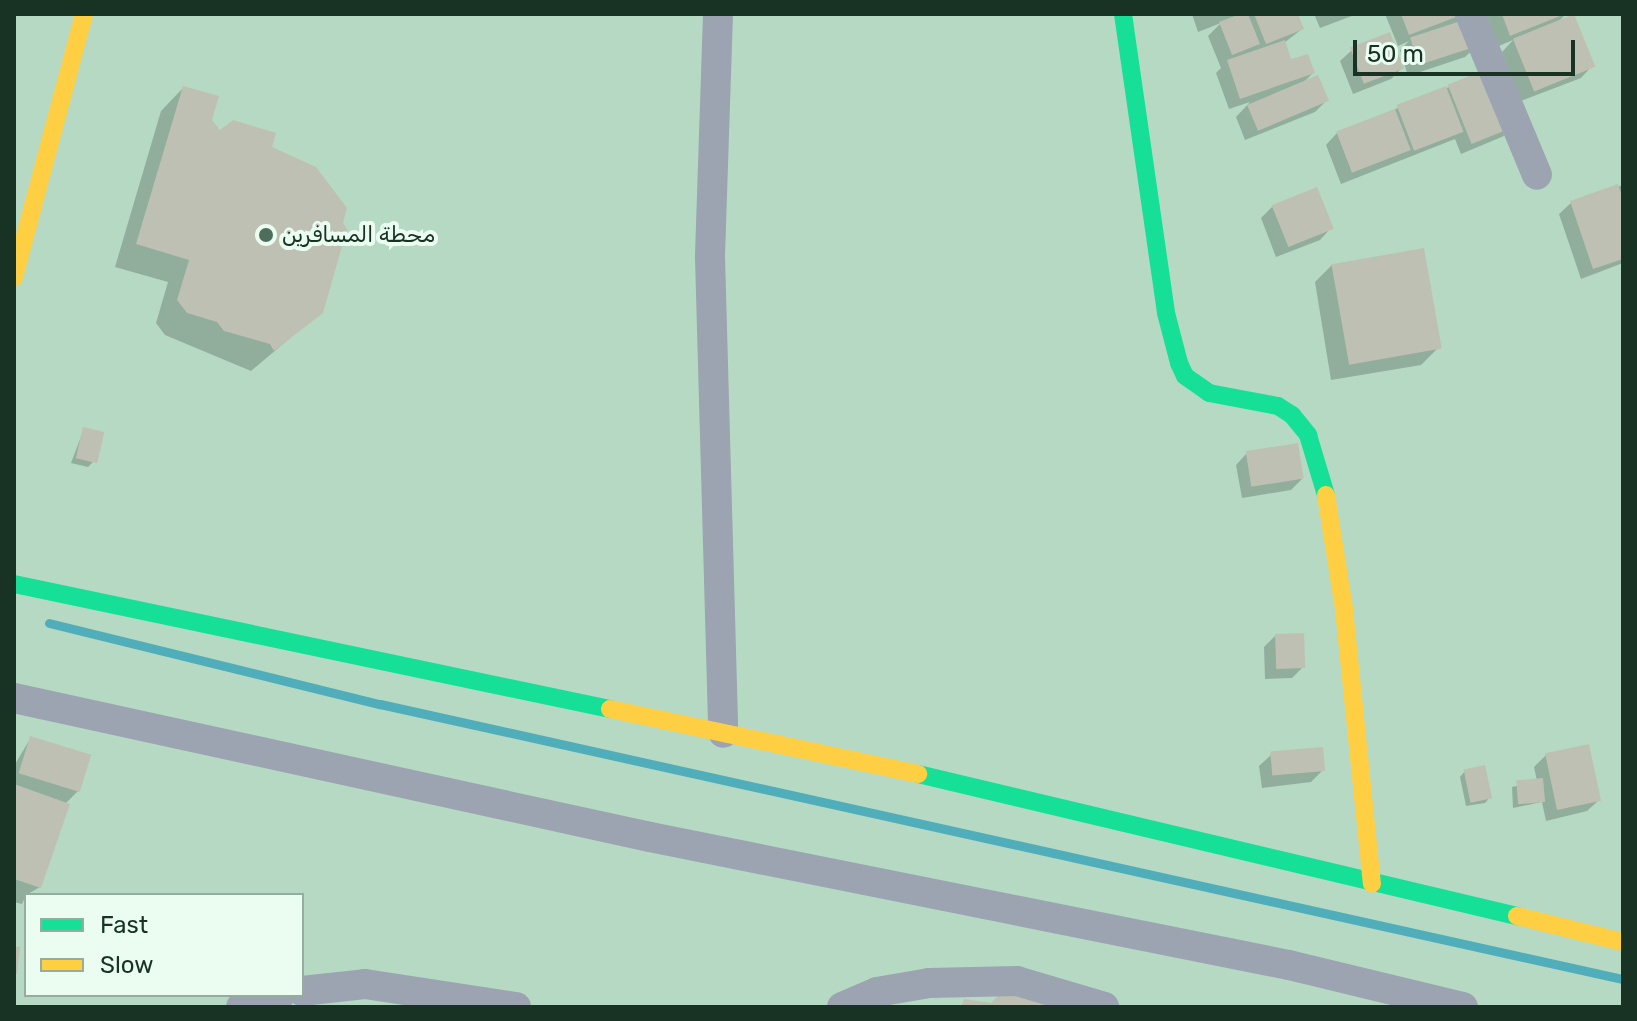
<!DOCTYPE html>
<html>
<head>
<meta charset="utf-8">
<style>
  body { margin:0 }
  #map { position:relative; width:1637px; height:1021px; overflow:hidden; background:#b6d9c3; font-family:Rubik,Vazirmatn,sans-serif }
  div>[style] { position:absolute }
  .shadow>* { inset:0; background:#0003 }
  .stream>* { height:9px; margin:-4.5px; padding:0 4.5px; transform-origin:4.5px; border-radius:4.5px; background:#4faeba }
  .building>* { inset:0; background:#bec0b3; transform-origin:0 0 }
  .street>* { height:30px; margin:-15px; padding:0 15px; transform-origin:15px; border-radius:15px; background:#9ca3b1 }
  .fast>* { height:18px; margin:-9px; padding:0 9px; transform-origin:9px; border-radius:9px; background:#16e098 }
  .slow>* { height:18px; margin:-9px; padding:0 9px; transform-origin:9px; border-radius:9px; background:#ffcf43 }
  .dots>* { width:22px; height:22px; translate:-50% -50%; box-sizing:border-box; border:4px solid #eafdf0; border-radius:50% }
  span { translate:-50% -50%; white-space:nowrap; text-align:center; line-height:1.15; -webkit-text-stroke:8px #eafdf0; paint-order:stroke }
  .poi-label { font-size:22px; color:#183323 }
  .left { translate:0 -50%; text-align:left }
  .frame { position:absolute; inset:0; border:16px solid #183323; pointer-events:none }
  .legend { position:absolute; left:24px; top:893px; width:280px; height:104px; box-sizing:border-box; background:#eafdf0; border:2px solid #96ac9e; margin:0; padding:10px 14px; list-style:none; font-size:24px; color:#183323 }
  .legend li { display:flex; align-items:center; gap:16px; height:40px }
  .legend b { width:40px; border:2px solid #96ac9e }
  .scale { position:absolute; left:1353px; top:40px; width:222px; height:36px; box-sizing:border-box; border:4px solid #183323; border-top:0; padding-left:10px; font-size:24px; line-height:28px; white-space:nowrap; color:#183323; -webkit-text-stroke:6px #eafdf0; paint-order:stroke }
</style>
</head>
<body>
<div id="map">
  <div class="shadow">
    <div style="clip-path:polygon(1192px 14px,1296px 14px,1302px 29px,1284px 43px,1290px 62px,1313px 73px,1303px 83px,1327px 100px,1315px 112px,1245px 140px,1236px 117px,1250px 102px,1229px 109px,1216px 73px,1221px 68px,1208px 36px,1221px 23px,1198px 32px)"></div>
    <div style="clip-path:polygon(1314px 14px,1357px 14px,1320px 28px)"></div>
    <div style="clip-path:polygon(1385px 14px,1465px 14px,1454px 25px,1477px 46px,1465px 57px,1408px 76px,1400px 50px,1409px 41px,1398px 46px)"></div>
    <div style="clip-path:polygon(1486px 14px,1566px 14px,1557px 23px,1592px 66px,1581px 78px,1521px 101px,1502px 52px,1513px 40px,1499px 46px)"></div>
    <div style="clip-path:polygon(1352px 50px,1402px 67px,1404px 66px,1391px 79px,1353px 94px,1340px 61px)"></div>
    <div style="clip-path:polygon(1493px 69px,1504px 136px,1461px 154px,1455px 139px,1341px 184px,1326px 145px,1337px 133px)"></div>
    <div style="clip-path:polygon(183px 88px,220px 133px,269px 148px,321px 312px,251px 371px,165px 335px,156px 323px,168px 282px,115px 267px,161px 111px)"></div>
    <div style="clip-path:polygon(1623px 185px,1623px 263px,1581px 279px,1559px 214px,1571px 203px)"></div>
    <div style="clip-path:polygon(1272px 207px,1331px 228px,1320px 240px,1276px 257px,1261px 218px)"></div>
    <div style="clip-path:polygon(1332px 265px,1438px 348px,1421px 365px,1331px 380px,1315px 282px)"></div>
    <div style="clip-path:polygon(84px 429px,93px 462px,88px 467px,71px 463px)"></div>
    <div style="clip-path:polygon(1247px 453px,1302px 479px,1291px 490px,1242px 498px,1236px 465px)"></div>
    <div style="clip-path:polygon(1275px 636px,1303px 667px,1292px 678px,1265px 679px,1264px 647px)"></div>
    <div style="clip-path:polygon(30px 739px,79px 790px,65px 804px,40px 887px,26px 895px,22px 904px,14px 902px,14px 766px)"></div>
    <div style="clip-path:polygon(1271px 755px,1323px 770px,1311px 782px,1262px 788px,1259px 766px)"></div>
    <div style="clip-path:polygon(1546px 755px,1599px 800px,1587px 811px,1546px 821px,1542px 802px,1513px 808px,1512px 787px,1537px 781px,1534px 767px)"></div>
    <div style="clip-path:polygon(1465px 771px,1490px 797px,1485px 803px,1466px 806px,1460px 777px)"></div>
  </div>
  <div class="stream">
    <div style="left:49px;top:623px;width:341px;rotate:13.8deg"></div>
    <div style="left:380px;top:704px;width:1273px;rotate:12.48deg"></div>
  </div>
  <div class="building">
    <div style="clip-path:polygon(1240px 14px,1248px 14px,1260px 44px,1232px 55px,1219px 22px)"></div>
    <div style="clip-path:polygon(1254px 14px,1298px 14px,1304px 29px,1266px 44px)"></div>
    <div style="clip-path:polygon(1401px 14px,1464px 14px,1409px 35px)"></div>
    <div style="clip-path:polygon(1502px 14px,1565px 14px,1510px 36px)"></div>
    <div style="left:1574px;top:14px;width:57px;height:66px;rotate:68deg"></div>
    <div style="left:1470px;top:18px;width:29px;height:63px;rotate:72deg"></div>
    <div style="left:1390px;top:32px;width:39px;height:43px;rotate:69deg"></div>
    <div style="clip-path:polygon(1285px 40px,1291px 59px,1308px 54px,1315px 73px,1240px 99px,1227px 60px)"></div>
    <div style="left:1494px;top:66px;width:64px;height:50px;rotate:68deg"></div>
    <div style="left:1318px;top:75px;width:28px;height:77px;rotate:67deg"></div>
    <div style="clip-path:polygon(183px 86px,219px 96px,212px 120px,220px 130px,233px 120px,276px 133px,272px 147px,316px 167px,347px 208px,343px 223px,347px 229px,323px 313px,274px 351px,270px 344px,224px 331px,217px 322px,187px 313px,177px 300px,189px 260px,136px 244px)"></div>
    <div style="left:1446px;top:86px;width:49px;height:53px;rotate:69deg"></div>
    <div style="left:1395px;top:109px;width:44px;height:63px;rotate:69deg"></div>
    <div style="clip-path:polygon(1618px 184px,1623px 199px,1623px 259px,1593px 269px,1570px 201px)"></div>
    <div style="left:1317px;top:187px;width:45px;height:49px;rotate:68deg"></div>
    <div style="left:1424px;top:248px;width:102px;height:94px;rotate:80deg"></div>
    <div style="left:83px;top:427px;width:22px;height:32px;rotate:13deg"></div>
    <div style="left:1298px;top:443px;width:36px;height:53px;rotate:81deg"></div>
    <div style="left:1304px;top:633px;width:35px;height:29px;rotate:88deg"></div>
    <div style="left:30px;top:736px;width:64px;height:39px;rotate:17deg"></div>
    <div style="left:1589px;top:744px;width:58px;height:45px;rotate:78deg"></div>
    <div style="left:1323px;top:747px;width:24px;height:53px;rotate:85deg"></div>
    <div style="left:1485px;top:765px;width:34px;height:22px;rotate:78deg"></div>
    <div style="left:1543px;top:778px;width:24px;height:27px;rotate:85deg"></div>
    <div style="clip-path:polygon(14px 784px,70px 804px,41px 888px,14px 879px)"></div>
    <div style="clip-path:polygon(14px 946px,20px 947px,17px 974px,14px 974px)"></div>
    <div style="clip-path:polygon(1010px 983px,1067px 1007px,961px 1007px,964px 999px,991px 1003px)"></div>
  </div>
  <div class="street">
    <div style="left:718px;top:14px;width:243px;rotate:91.9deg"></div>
    <div style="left:710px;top:257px;width:476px;rotate:88.4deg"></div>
    <div style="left:1470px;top:14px;width:174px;rotate:67.4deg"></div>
    <div style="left:14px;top:698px;width:651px;rotate:12.33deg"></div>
    <div style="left:650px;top:837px;width:652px;rotate:11.33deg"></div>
    <div style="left:1289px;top:965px;width:179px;rotate:13.6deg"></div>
    <div style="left:302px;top:991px;width:63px;rotate:-6.3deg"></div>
    <div style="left:365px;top:984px;width:153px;rotate:8.7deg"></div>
    <div style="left:241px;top:1007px;width:41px;rotate:-17.1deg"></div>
    <div style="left:842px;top:1007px;width:38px;rotate:-23deg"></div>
    <div style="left:877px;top:992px;width:53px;rotate:-9.8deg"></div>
    <div style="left:929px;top:983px;width:88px;rotate:-1.3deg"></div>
    <div style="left:1017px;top:981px;width:91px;rotate:16.6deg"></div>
  </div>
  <div class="fast">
    <div style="left:1123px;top:14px;width:302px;rotate:81.8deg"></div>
    <div style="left:1166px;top:313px;width:52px;rotate:75.4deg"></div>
    <div style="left:1179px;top:363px;width:14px;rotate:65deg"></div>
    <div style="left:1185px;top:376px;width:29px;rotate:35deg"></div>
    <div style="left:1209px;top:393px;width:70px;rotate:10.7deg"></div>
    <div style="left:1278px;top:406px;width:17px;rotate:33deg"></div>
    <div style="left:1292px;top:415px;width:26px;rotate:51deg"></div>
    <div style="left:1308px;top:435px;width:63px;rotate:73.3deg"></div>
    <div style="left:14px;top:584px;width:609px;rotate:11.85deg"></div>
    <div style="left:918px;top:774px;width:616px;rotate:13.34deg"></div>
  </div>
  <div class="slow">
    <div style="left:14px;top:277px;width:272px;rotate:-75.1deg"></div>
    <div style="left:1326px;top:495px;width:115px;rotate:81deg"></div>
    <div style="left:1344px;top:609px;width:276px;rotate:84.2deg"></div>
    <div style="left:610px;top:709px;width:315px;rotate:11.9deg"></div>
    <div style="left:1517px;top:916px;width:109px;rotate:13.8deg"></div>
  </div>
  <div class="dots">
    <div style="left:266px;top:235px;background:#4f6d5b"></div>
  </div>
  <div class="poi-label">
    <span class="left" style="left:282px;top:235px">محطة المسافرين</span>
  </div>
  <div class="frame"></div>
  <ul class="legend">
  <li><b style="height:10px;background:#16e098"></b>Fast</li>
  <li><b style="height:10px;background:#ffcf43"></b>Slow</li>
  </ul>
  <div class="scale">50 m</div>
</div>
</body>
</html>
